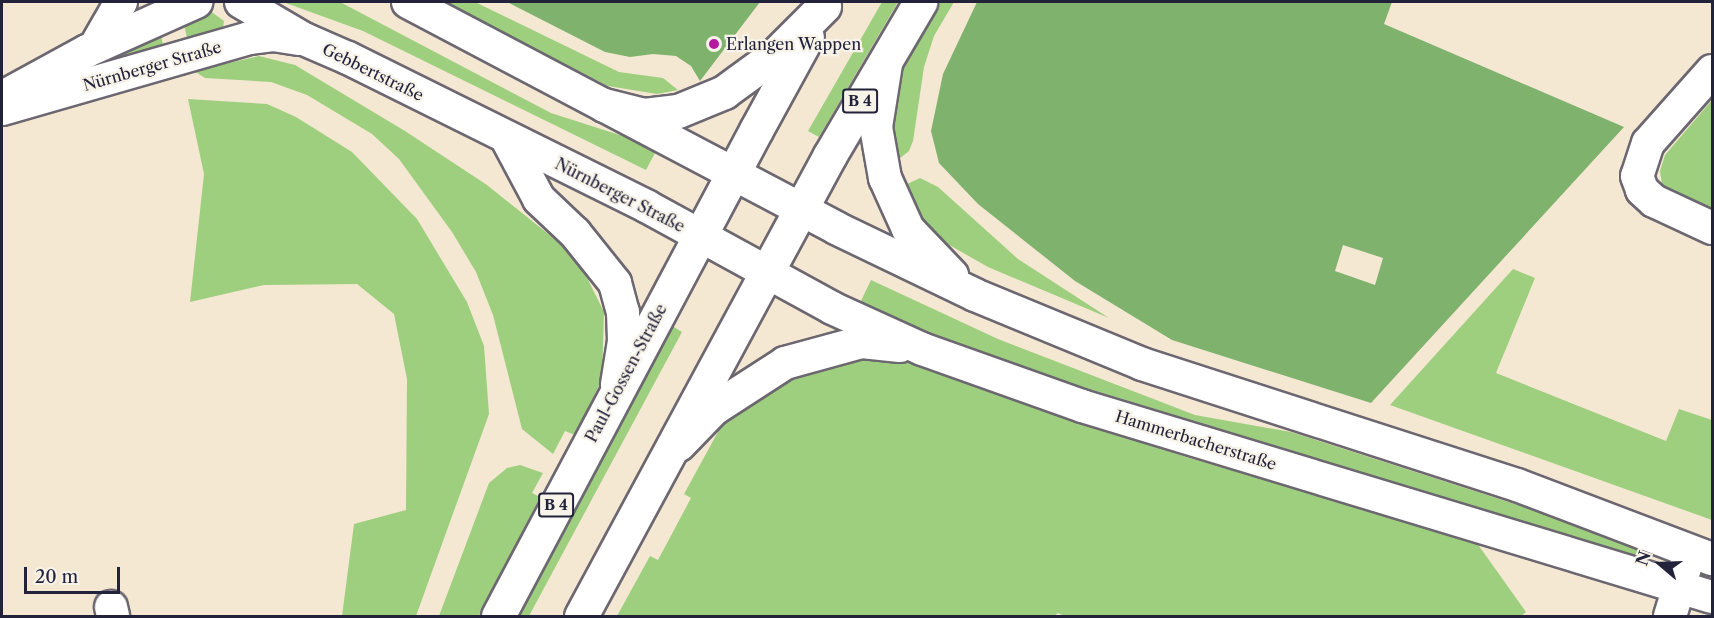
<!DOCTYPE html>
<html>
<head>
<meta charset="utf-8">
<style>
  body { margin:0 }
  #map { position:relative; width:1714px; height:618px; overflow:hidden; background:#f4e8d3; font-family:"Libre Caslon Text",serif }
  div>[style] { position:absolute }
  .green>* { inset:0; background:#9ecf7e }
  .forest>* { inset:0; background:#7eb26d }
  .roads { filter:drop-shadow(2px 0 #6c6770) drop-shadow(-2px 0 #6c6770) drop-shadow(0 2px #6c6770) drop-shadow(0 -2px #6c6770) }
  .minor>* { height:32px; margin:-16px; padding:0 16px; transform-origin:16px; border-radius:16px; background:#fff }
  .major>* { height:33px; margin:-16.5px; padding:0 16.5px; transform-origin:16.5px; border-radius:16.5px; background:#fff }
  .highway>* { height:33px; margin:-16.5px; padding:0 16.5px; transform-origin:16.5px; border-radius:16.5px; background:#fff }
  .dots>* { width:16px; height:16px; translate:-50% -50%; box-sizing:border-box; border:3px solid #f7f3e8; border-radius:50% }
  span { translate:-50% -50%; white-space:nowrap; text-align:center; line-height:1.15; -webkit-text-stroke:4.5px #f7f3e8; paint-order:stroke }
  .shield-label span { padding:2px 4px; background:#f7f3e8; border:2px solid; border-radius:4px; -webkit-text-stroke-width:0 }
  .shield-label { font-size:15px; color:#22223b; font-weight:700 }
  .poi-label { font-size:16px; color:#22223b }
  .left { translate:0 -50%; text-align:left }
  .street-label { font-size:16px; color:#22223b }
  .frame { position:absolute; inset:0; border:3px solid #22223b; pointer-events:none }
  .north { position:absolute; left:1630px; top:534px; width:60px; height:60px; -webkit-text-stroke:4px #f7f3e8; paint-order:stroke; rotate:289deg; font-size:16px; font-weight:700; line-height:24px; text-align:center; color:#22223b }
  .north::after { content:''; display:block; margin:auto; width:21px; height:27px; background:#22223b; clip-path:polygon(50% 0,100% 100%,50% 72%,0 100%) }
  .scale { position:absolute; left:24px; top:567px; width:96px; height:27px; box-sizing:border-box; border:3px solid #22223b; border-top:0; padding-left:8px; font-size:18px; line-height:21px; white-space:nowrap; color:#22223b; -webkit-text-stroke:4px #f7f3e8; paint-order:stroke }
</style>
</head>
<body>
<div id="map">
  <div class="green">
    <div style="clip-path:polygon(283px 2px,340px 2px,551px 113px,629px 138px,656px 151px,646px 170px,363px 31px)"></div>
    <div style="clip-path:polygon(443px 2px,475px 2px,619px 72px,663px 78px,678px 90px,657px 94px,608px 86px)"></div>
    <div style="clip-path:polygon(882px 2px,898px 2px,819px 137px,808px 131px)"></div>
    <div style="clip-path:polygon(941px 2px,954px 2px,934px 36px,924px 67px,913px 141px,909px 151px,894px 163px,889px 140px,895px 81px,906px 56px)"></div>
    <div style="clip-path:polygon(209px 10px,224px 21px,223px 28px,187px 38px,183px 20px)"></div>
    <div style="clip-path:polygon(160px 31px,163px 45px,94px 68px,90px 60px)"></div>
    <div style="clip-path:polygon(259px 56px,295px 65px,405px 131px,487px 185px,557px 241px,581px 266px,604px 312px,602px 379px,575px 435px,565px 431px,553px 454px,522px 429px,493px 315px,476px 272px,452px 232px,399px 159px,372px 134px,307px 95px,271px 82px,205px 78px,194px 71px)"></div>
    <div style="clip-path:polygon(188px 99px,267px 104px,296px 117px,352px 152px,417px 219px,467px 302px,484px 346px,489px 414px,416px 616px,342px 616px,354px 524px,406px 510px,407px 379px,394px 314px,357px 284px,264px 285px,190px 302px,204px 174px)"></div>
    <div style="clip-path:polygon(1712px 100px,1712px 211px,1675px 196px,1662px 184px,1660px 171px,1665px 155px)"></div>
    <div style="clip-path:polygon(920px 178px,938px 187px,1018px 259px,1109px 318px,988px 267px,944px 242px,916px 211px,903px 186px)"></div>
    <div style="clip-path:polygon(1513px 269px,1535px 278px,1496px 373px,1666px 441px,1679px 409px,1712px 420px,1712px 520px,1390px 405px)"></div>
    <div style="clip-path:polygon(871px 280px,998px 339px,1195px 415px,1291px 432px,1618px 537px,1643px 550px,1640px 558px,998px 361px,860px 303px)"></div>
    <div style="clip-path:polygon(669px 324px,682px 332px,529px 616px,514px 616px)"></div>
    <div style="clip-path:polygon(877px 355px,915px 364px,1186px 457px,1474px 539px,1526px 612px,1521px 616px,1064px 616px,1058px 613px,1054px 616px,617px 616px,650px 556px,658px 560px,691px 498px,684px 494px,719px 430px,736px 410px,802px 368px)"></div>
    <div style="clip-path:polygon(520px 465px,543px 473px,532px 493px,540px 497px,479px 616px,439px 616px,489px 483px,507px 468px)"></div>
  </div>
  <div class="forest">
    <div style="clip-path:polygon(507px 2px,760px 2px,700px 81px,691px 66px,676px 56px,653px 54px,630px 57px,605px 52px)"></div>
    <div style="clip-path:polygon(evenodd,977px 2px,1392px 2px,1384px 24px,1624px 127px,1371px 403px,1172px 340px,1075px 281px,978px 204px,939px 163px,931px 131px,943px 74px,977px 2px,1343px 245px,1383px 258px,1375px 285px,1335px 271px,1343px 245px)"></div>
  </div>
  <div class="roads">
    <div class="minor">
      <div style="left:241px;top:2px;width:73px;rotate:30.4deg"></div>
      <div style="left:304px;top:39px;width:48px;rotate:23.4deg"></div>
      <div style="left:348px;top:58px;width:333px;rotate:26.4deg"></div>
      <div style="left:646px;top:206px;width:212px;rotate:28.7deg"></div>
      <div style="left:832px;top:308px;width:99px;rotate:24.5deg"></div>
      <div style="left:922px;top:349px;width:170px;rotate:19.6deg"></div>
      <div style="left:1082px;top:406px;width:658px;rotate:16.87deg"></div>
      <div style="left:408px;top:2px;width:484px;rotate:27.8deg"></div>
      <div style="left:836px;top:228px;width:154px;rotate:25.7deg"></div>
      <div style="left:975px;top:295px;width:181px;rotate:22.4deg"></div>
      <div style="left:1142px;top:364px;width:394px;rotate:17.9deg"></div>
      <div style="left:1517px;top:485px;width:209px;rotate:20.8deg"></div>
      <div style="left:95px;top:47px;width:52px;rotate:-60deg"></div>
      <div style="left:886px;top:64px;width:64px;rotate:99deg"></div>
      <div style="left:876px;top:127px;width:52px;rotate:80deg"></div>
      <div style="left:885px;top:178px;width:56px;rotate:65.7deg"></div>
      <div style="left:908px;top:229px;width:64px;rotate:46.3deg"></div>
      <div style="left:1712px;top:71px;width:96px;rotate:131.6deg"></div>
      <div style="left:1648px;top:143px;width:35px;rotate:108deg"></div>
      <div style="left:1637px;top:176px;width:15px;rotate:70deg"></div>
      <div style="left:1642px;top:190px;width:16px;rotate:43deg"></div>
      <div style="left:1654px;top:201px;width:64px;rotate:25deg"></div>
      <div style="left:10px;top:93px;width:88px;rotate:-28.6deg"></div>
      <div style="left:87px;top:51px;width:120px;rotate:-24.2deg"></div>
      <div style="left:2px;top:109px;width:257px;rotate:-16deg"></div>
      <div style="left:249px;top:38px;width:24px;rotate:-7deg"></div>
      <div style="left:273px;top:35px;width:26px;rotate:9deg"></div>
      <div style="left:507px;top:139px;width:68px;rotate:61.9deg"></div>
      <div style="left:539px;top:199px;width:50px;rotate:43.4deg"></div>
      <div style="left:575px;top:233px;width:64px;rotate:51.3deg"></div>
      <div style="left:615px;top:283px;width:30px;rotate:75deg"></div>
      <div style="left:623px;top:312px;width:29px;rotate:88deg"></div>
      <div style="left:624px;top:341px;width:44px;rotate:99.2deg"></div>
      <div style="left:679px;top:445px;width:50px;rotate:-45.8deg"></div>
      <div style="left:714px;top:409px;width:85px;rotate:-32.9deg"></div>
      <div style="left:785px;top:363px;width:80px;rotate:-15.3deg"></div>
      <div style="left:862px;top:342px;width:38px;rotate:6deg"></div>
      <div style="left:111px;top:607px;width:9px;rotate:77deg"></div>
      <div style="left:1670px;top:616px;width:50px;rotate:-72.6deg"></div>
    </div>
    <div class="major">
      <div style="left:498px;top:616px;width:550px;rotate:-62.04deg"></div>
      <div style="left:581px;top:616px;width:524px;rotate:-61.63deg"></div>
    </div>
    <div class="highway">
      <div style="left:604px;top:105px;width:41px;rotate:14deg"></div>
      <div style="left:644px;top:115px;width:34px;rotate:-7deg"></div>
      <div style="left:678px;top:111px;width:50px;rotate:-22.4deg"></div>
      <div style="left:724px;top:92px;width:64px;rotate:-36.2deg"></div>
      <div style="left:776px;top:54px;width:68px;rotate:-45deg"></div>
      <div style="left:756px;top:130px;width:106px;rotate:-61.3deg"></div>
      <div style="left:830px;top:155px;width:178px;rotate:-59.5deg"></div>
    </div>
  </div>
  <div class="dots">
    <div style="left:714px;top:44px;background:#b5179e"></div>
  </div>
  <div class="shield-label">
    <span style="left:860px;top:101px">B 4</span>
    <span style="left:556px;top:505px">B 4</span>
  </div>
  <div class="poi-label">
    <span class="left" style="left:726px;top:44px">Erlangen Wappen</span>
  </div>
  <div class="street-label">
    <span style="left:152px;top:66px;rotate:-16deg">Nürnberger Straße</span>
    <span style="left:373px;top:72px;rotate:26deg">Gebbertstraße</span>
    <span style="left:620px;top:195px;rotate:27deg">Nürnberger Straße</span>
    <span style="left:626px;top:373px;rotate:-62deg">Paul-Gossen-Straße</span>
    <span style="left:1196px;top:440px;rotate:17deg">Hammerbacherstraße</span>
  </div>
  <div class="frame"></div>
  <div class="north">N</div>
  <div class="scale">20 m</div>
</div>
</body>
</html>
